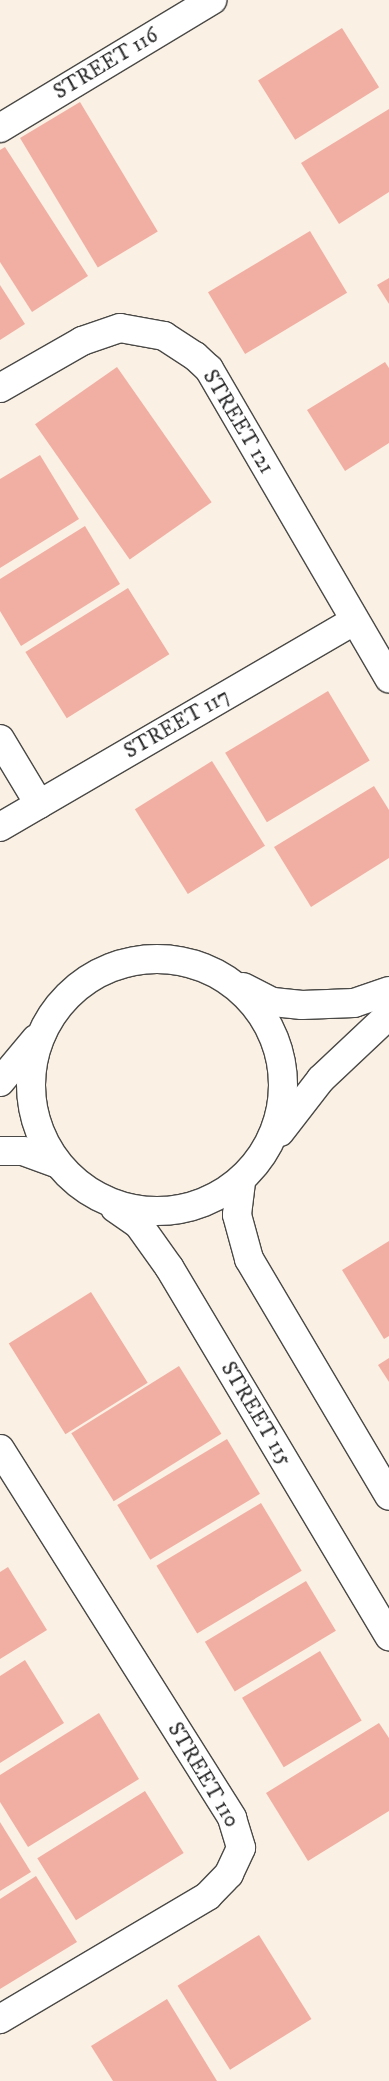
<!DOCTYPE html>
<html>
<head>
<meta charset="utf-8">
<style>
  body { margin:0 }
  #map { position:relative; width:389px; height:2081px; overflow:hidden; background:#faf0e3; font-family:"IM FELL DW Pica",serif }
  div>[style] { position:absolute }
  .building>* { inset:0; background:#f1afa4; transform-origin:0 0 }
  .roads { filter:drop-shadow(1px 0 #4a4947) drop-shadow(-1px 0 #4a4947) drop-shadow(0 1px #4a4947) drop-shadow(0 -1px #4a4947) }
  .minor>* { height:28px; margin:-14px; padding:0 14px; transform-origin:14px; border-radius:14px; background:#fff }
  .tertiary>* { height:28px; margin:-14px; padding:0 14px; transform-origin:14px; border-radius:14px; background:#fff }
  .tertiary>.ring { margin:-14px; padding:0; box-sizing:content-box; background:none; border:28px solid #fff; border-radius:50% }
  span { translate:-50% -50%; white-space:nowrap; text-align:center; line-height:1.15; -webkit-text-stroke:4.5px #fff; paint-order:stroke }
  .street-label { font-size:21px; color:#2b2b2b }
</style>
</head>
<body>
<div id="map">
  <div class="building">
    <div style="left:342px;top:28px;width:70px;height:99px;rotate:58deg"></div>
    <div style="left:80px;top:102px;width:151px;height:70px;rotate:59deg"></div>
    <div style="clip-path:polygon(389px 109px,389px 192px,339px 224px,301px 163px)"></div>
    <div style="clip-path:polygon(5px 147px,88px 276px,32px 312px,0 262px,0 150px)"></div>
    <div style="left:310px;top:231px;width:72px;height:119px;rotate:59deg"></div>
    <div style="clip-path:polygon(389px 278px,389px 304px,377px 285px)"></div>
    <div style="clip-path:polygon(0 285px,25px 324px,0 340px)"></div>
    <div style="clip-path:polygon(385px 362px,389px 368px,389px 443px,345px 471px,307px 410px)"></div>
    <div style="left:117px;top:367px;width:165px;height:100px;rotate:55deg"></div>
    <div style="clip-path:polygon(40px 455px,79px 519px,0 568px,0 479px)"></div>
    <div style="clip-path:polygon(85px 526px,120px 584px,21px 646px,0 611px,0 579px)"></div>
    <div style="left:128px;top:588px;width:78px;height:121px;rotate:58deg"></div>
    <div style="left:328px;top:691px;width:81px;height:120px;rotate:59deg"></div>
    <div style="left:212px;top:761px;width:100px;height:91px;rotate:58deg"></div>
    <div style="clip-path:polygon(374px 786px,389px 810px,389px 858px,311px 907px,274px 847px)"></div>
    <div style="clip-path:polygon(389px 1241px,389px 1336px,384px 1339px,342px 1270px)"></div>
    <div style="left:91px;top:1292px;width:107px;height:97px;rotate:58deg"></div>
    <div style="clip-path:polygon(389px 1358px,389px 1382px,378px 1365px)"></div>
    <div style="left:179px;top:1366px;width:80px;height:127px;rotate:58deg"></div>
    <div style="left:227px;top:1439px;width:64px;height:128px;rotate:59deg"></div>
    <div style="left:261px;top:1503px;width:79px;height:122px;rotate:59deg"></div>
    <div style="clip-path:polygon(8px 1567px,47px 1630px,0 1659px,0 1572px)"></div>
    <div style="left:306px;top:1581px;width:58px;height:118px;rotate:59deg"></div>
    <div style="left:320px;top:1651px;width:81px;height:91px;rotate:59deg"></div>
    <div style="clip-path:polygon(25px 1660px,64px 1723px,0 1763px,0 1676px)"></div>
    <div style="clip-path:polygon(99px 1713px,139px 1779px,28px 1847px,0 1802px,0 1775px)"></div>
    <div style="clip-path:polygon(379px 1723px,389px 1738px,389px 1811px,308px 1861px,266px 1793px)"></div>
    <div style="left:145px;top:1791px;width:73px;height:127px;rotate:58deg"></div>
    <div style="clip-path:polygon(0 1822px,31px 1872px,0 1891px)"></div>
    <div style="clip-path:polygon(36px 1876px,77px 1942px,0 1989px,0 1899px)"></div>
    <div style="left:259px;top:1935px;width:99px;height:96px;rotate:58deg"></div>
    <div style="clip-path:polygon(167px 1999px,217px 2081px,113px 2081px,91px 2046px)"></div>
  </div>
  <div class="roads">
    <div class="minor">
      <div style="left:0;top:128px;width:248px;rotate:-31.1deg"></div>
      <div style="left:0;top:388px;width:95px;rotate:-29.8deg"></div>
      <div style="left:82px;top:341px;width:40px;rotate:-18.9deg"></div>
      <div style="left:120px;top:328px;width:45px;rotate:10.3deg"></div>
      <div style="left:164px;top:336px;width:37px;rotate:33deg"></div>
      <div style="left:195px;top:356px;width:19px;rotate:43deg"></div>
      <div style="left:209px;top:369px;width:358px;rotate:59.8deg"></div>
      <div style="left:0;top:739px;width:76px;rotate:59deg"></div>
      <div style="left:0;top:827px;width:410px;rotate:-30.2deg"></div>
      <div style="left:0;top:1449px;width:436px;rotate:57.8deg"></div>
      <div style="left:232px;top:1818px;width:31px;rotate:73deg"></div>
      <div style="left:241px;top:1848px;width:29px;rotate:115deg"></div>
      <div style="left:229px;top:1874px;width:30px;rotate:134deg"></div>
      <div style="left:208px;top:1896px;width:242px;rotate:149.4deg"></div>
    </div>
    <div class="tertiary">
      <div class="ring" style="left:31px;top:959px;width:224px;height:224px"></div>
      <div style="left:243px;top:987px;width:34px;rotate:27deg"></div>
      <div style="left:273px;top:1002px;width:29px;rotate:6deg"></div>
      <div style="left:302px;top:1005px;width:52px;rotate:-2.2deg"></div>
      <div style="left:354px;top:1003px;width:37px;rotate:-19deg"></div>
      <div style="left:0;top:1082px;width:56px;rotate:-50.1deg"></div>
      <div style="left:280px;top:1132px;width:67px;rotate:-52.3deg"></div>
      <div style="left:321px;top:1079px;width:93px;rotate:-43.3deg"></div>
      <div style="left:0;top:1151px;width:23px"></div>
      <div style="left:23px;top:1151px;width:35px;rotate:20deg"></div>
      <div style="left:241px;top:1182px;width:33px;rotate:97deg"></div>
      <div style="left:237px;top:1215px;width:46px;rotate:74.7deg"></div>
      <div style="left:249px;top:1259px;width:275px;rotate:59.4deg"></div>
      <div style="left:115px;top:1208px;width:29px;rotate:35deg"></div>
      <div style="left:139px;top:1225px;width:52px;rotate:54.5deg"></div>
      <div style="left:169px;top:1267px;width:430px;rotate:59.2deg"></div>
    </div>
  </div>
  <div class="street-label">
    <span style="left:106px;top:64px;rotate:-31deg">STREET 116</span>
    <span style="left:238px;top:422px;rotate:59deg">STREET 121</span>
    <span style="left:177px;top:724px;rotate:-30deg">STREET 117</span>
    <span style="left:256px;top:1414px;rotate:59deg">STREET 115</span>
    <span style="left:203px;top:1775px;rotate:59deg">STREET 110</span>
  </div>
</div>
</body>
</html>
